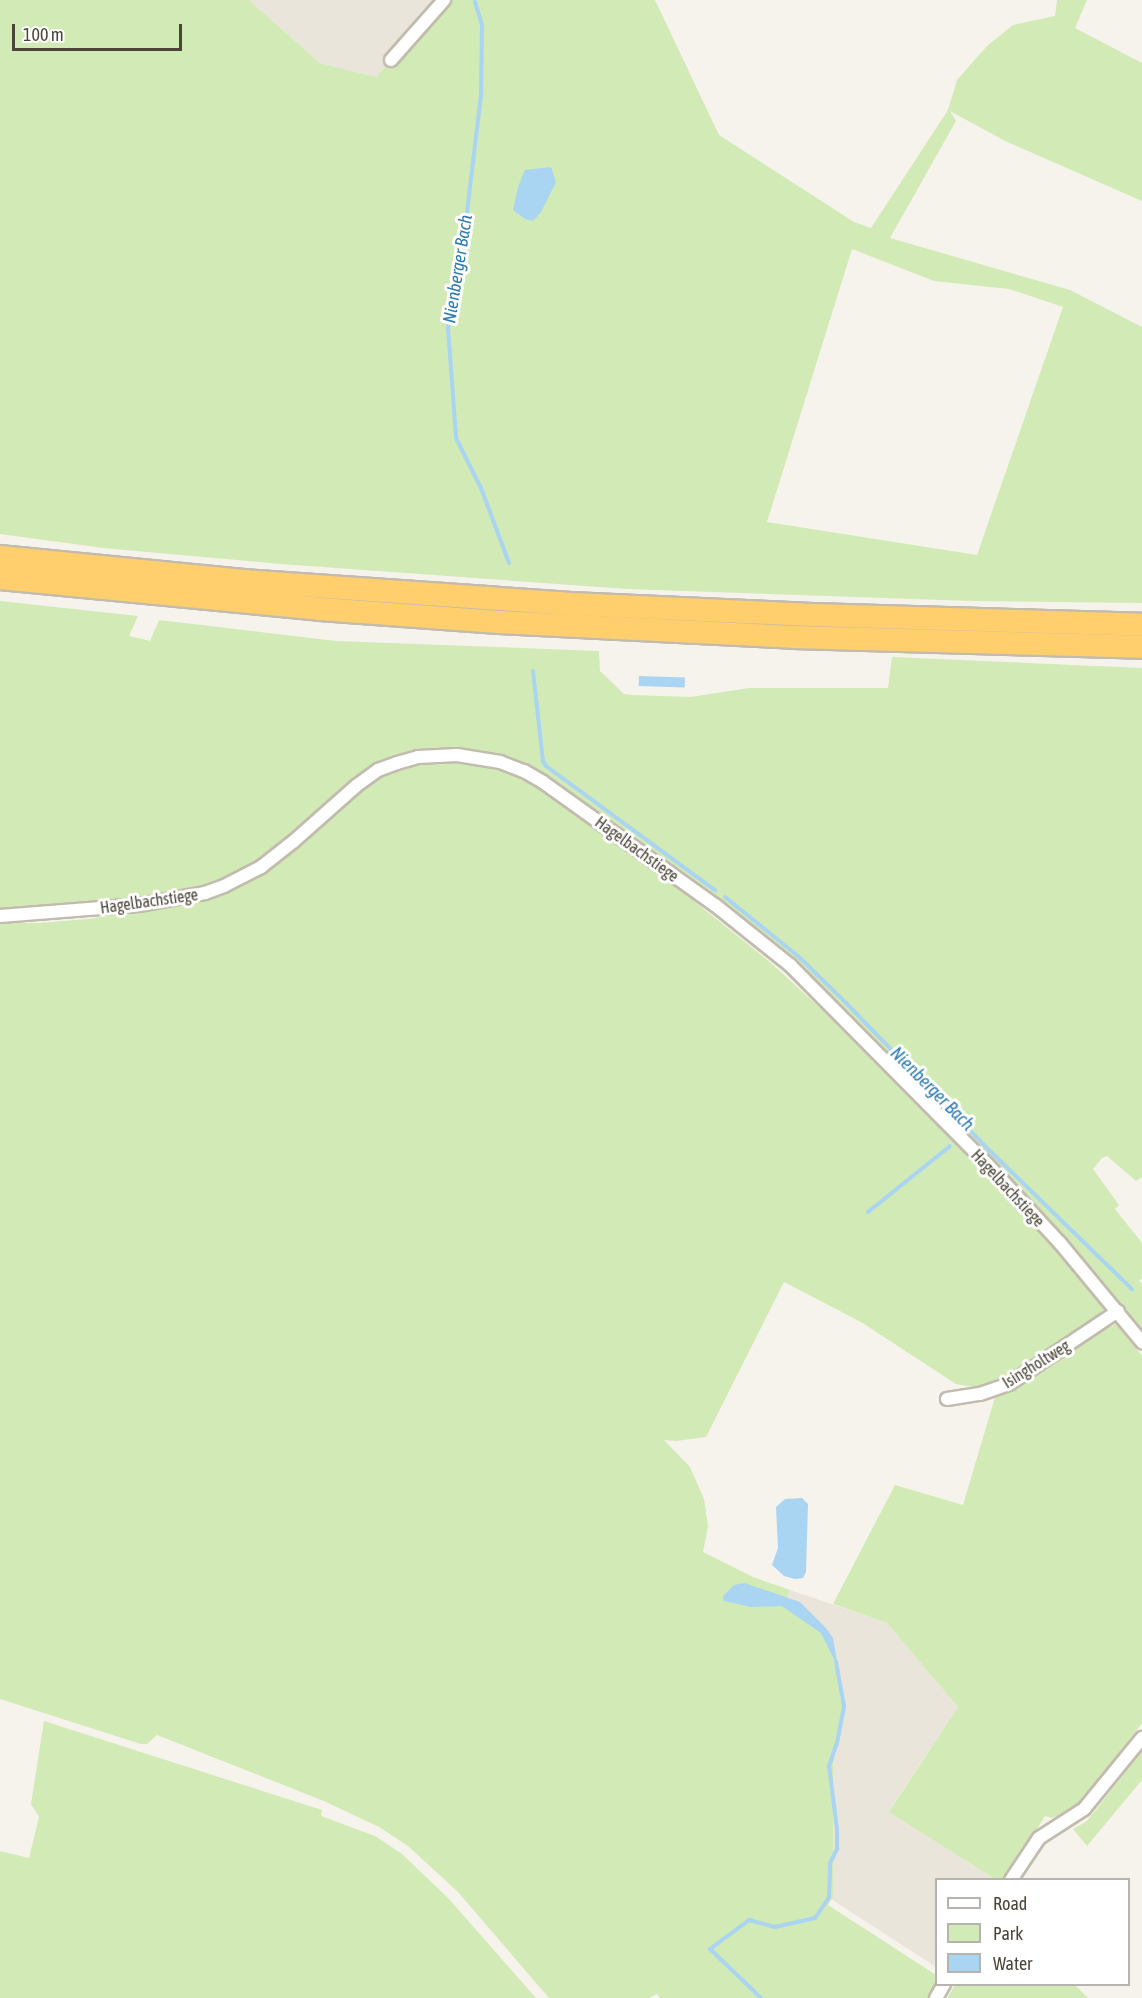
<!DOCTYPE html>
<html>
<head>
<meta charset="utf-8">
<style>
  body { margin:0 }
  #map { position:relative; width:1142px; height:1998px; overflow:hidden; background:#f6f3ec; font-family:"Asap Condensed",sans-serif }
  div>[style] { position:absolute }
  .residential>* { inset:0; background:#eae5da }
  .green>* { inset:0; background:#d2eab5 }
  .water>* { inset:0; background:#a9d4f2; transform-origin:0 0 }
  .stream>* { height:4px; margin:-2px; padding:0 2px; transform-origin:2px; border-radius:2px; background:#a9d4f2 }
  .roads { filter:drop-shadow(2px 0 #c2bbae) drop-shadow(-2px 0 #c2bbae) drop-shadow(0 2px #c2bbae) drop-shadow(0 -2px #c2bbae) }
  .street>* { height:12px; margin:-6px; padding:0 6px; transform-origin:6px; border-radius:6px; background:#fff }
  .highway>* { height:22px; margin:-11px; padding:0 11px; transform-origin:11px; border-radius:11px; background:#ffcf6e }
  span { translate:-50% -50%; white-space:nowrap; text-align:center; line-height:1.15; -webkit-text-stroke:6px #fff; paint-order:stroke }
  .street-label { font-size:16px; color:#4b4439 }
  .water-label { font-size:18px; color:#2e7ab2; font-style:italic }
  .legend { position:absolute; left:935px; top:1878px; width:195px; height:108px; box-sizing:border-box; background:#fff; border:2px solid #b7b4b0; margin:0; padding:8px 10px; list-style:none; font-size:18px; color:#4b4439 }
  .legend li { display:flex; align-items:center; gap:12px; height:30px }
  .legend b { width:30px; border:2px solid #b7b4b0 }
  .scale { position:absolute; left:12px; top:24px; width:170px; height:27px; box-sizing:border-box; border:3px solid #4b4439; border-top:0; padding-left:8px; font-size:18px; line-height:21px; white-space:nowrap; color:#4b4439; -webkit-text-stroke:4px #fff; paint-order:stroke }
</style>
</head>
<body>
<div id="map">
  <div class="residential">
    <div style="clip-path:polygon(249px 0,447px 0,376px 77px,320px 63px)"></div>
    <div style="clip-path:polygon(790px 1590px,887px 1623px,958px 1707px,889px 1811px,995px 1879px,936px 1880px,936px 1967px,831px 1899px,833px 1765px,844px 1706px,787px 1599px)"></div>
  </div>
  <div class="green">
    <div style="clip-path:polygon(evenodd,0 0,249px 0,320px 63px,376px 77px,447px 0,655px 0,719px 135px,854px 222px,871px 228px,948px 110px,957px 80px,987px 46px,1013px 25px,1055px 16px,1057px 0,1087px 0,1075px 28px,1142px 63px,1142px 201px,1005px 141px,950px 111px,956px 121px,890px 238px,1070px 290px,1142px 327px,1142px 603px,971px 601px,627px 589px,281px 564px,103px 548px,0 534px,0 0,852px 249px,934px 281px,1009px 289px,1063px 307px,977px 555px,767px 522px,852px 249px)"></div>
    <div style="clip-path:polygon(0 601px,138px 616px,129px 636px,150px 641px,159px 620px,336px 641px,599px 651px,600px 671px,624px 694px,632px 695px,690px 697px,749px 688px,888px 688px,892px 657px,1142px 668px,1142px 1177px,1136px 1181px,1107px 1156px,1102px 1158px,1093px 1169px,1119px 1205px,1115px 1209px,1142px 1243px,1142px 1278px,1139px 1281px,1142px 1284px,1142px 1334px,1015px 1185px,811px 979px,524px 771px,457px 755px,378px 770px,294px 841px,205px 893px,0 916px)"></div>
    <div style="clip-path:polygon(467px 759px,516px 772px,602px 827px,771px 963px,821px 1009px,963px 1152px,1048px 1241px,1104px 1309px,1092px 1321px,1016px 1374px,979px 1388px,956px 1384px,861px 1322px,784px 1282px,706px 1437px,676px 1441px,664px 1440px,690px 1467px,704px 1499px,708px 1526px,703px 1552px,753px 1577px,790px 1590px,787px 1599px,832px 1638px,844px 1706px,833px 1765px,833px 1897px,828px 1905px,936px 1975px,938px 1985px,930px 1998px,660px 1998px,657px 1994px,649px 1998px,549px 1998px,458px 1892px,408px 1846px,379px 1827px,324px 1801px,157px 1735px,147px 1744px,141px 1744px,0 1699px,0 923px,39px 923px,88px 919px,194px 903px,219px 896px,270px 870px,359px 793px,383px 776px,421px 762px)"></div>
    <div style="clip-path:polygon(1116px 1324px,1142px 1356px,1142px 1723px,1076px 1809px,1052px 1818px,1045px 1816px,1005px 1879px,995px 1879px,889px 1812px,958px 1707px,887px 1623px,833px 1604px,895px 1485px,963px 1505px,996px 1394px,1023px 1385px,1100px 1332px)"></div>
    <div style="clip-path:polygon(44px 1721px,322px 1810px,321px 1816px,375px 1836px,402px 1854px,449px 1899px,536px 1998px,0 1998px,0 1851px,29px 1858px,39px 1817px,31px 1804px)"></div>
    <div style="clip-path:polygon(1142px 1751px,1142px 1780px,1087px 1846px,1073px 1829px,1087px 1821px)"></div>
    <div style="clip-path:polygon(955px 1985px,1075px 1985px,1088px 1998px,947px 1998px)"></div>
  </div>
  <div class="water">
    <div style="clip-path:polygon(551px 167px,556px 182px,541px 212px,533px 221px,525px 219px,513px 210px,518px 187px,525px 170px)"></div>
    <div style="left:639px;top:676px;width:46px;height:10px;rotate:2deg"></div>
    <div style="clip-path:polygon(802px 1498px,808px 1504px,806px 1572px,803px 1578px,795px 1579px,784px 1576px,772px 1565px,778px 1548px,776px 1507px,785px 1499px)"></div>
    <div style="clip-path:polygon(744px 1583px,800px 1602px,826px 1628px,833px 1638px,838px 1667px,821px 1633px,782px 1606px,751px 1607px,724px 1601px,723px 1596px,734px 1585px)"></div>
  </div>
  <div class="stream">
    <div style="left:475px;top:2px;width:24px;rotate:73deg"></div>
    <div style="left:482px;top:25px;width:70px;rotate:90.8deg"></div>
    <div style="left:481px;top:95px;width:160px;rotate:96.8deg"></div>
    <div style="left:462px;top:254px;width:57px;rotate:102.1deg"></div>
    <div style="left:450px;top:310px;width:18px;rotate:96deg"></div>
    <div style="left:448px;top:328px;width:110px;rotate:85.8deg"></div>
    <div style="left:456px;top:438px;width:56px;rotate:63.4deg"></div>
    <div style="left:481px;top:488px;width:80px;rotate:69.5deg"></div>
    <div style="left:533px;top:671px;width:91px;rotate:83.7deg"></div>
    <div style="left:543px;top:761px;width:6px;rotate:59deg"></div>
    <div style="left:546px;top:766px;width:210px;rotate:36.3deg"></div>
    <div style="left:725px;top:897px;width:95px;rotate:39deg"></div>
    <div style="left:799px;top:957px;width:66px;rotate:44.4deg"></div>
    <div style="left:846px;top:1003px;width:208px;rotate:45.8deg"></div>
    <div style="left:991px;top:1152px;width:197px;rotate:44.2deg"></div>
    <div style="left:868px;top:1212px;width:105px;rotate:-38.8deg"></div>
    <div style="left:761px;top:1998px;width:71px;rotate:-136.1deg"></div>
    <div style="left:710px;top:1949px;width:49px;rotate:-36.6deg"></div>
    <div style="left:749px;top:1920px;width:27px;rotate:15deg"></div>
    <div style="left:775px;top:1927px;width:41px;rotate:-12.7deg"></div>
    <div style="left:815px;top:1918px;width:25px;rotate:-56deg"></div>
    <div style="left:829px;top:1897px;width:34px;rotate:-88deg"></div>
    <div style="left:830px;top:1863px;width:16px;rotate:-63deg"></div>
    <div style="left:837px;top:1849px;width:20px;rotate:-90deg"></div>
    <div style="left:837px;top:1829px;width:64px;rotate:-97.2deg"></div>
    <div style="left:829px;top:1766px;width:24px;rotate:-71deg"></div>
    <div style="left:837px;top:1743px;width:38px;rotate:-79deg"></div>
    <div style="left:844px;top:1706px;width:45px;rotate:-100.3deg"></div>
  </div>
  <div class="roads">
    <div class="street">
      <div style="left:391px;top:60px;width:80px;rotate:-48.5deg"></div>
      <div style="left:0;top:916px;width:139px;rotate:-4.5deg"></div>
      <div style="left:139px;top:905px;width:67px;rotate:-10.3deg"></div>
      <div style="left:205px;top:893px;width:20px;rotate:-20deg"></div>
      <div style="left:224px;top:886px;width:42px;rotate:-27.2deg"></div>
      <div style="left:261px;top:867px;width:42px;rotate:-38.2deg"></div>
      <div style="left:294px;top:841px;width:83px;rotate:-41.6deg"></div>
      <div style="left:356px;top:786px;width:27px;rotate:-36deg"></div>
      <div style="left:378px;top:770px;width:20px;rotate:-20deg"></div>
      <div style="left:397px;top:763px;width:22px;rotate:-16deg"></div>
      <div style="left:418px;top:757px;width:39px;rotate:-3deg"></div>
      <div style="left:457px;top:755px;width:44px;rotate:9.2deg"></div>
      <div style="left:500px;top:762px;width:26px;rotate:21deg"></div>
      <div style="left:524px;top:771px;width:22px;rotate:30deg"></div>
      <div style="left:543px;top:782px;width:211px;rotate:35.6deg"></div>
      <div style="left:715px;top:905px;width:96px;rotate:38.7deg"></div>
      <div style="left:790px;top:965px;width:280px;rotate:45.3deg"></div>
      <div style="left:987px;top:1164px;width:108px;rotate:47.3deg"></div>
      <div style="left:1060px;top:1243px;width:129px;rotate:50.4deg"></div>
      <div style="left:947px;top:1399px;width:33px;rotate:-9deg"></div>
      <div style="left:980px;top:1394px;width:31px;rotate:-19deg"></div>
      <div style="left:1009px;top:1384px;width:131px;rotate:-33.8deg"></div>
      <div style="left:1011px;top:1880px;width:50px;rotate:-56.3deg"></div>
      <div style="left:1039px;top:1838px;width:54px;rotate:-32.8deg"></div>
      <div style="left:1084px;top:1809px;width:92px;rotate:-50.8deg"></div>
      <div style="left:936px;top:1998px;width:16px;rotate:-60deg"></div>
    </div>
    <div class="highway">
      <div style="left:0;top:557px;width:244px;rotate:5.6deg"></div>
      <div style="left:243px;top:581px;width:329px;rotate:4deg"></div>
      <div style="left:571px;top:604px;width:242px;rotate:2.6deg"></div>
      <div style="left:813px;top:615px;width:329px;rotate:1.7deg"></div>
      <div style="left:0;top:578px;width:321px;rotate:5.5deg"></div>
      <div style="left:320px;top:609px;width:179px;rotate:4.2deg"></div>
      <div style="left:499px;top:622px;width:294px;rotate:2.9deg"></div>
      <div style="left:793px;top:637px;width:349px;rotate:1.6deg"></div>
    </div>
  </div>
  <div class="street-label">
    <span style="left:637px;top:849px;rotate:36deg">Hagelbachstiege</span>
    <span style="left:149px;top:901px;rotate:-8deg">Hagelbachstiege</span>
    <span style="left:1008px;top:1188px;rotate:47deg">Hagelbachstiege</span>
    <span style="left:1036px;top:1364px;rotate:-32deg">Isingholtweg</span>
  </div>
  <div class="water-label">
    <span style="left:458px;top:269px;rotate:-81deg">Nienberger Bach</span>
    <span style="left:932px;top:1089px;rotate:45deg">Nienberger Bach</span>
  </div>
  <ul class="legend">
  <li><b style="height:8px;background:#fff"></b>Road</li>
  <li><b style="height:16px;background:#d2eab5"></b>Park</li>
  <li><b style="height:16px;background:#a9d4f2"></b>Water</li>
  </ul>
  <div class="scale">100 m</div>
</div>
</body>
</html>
